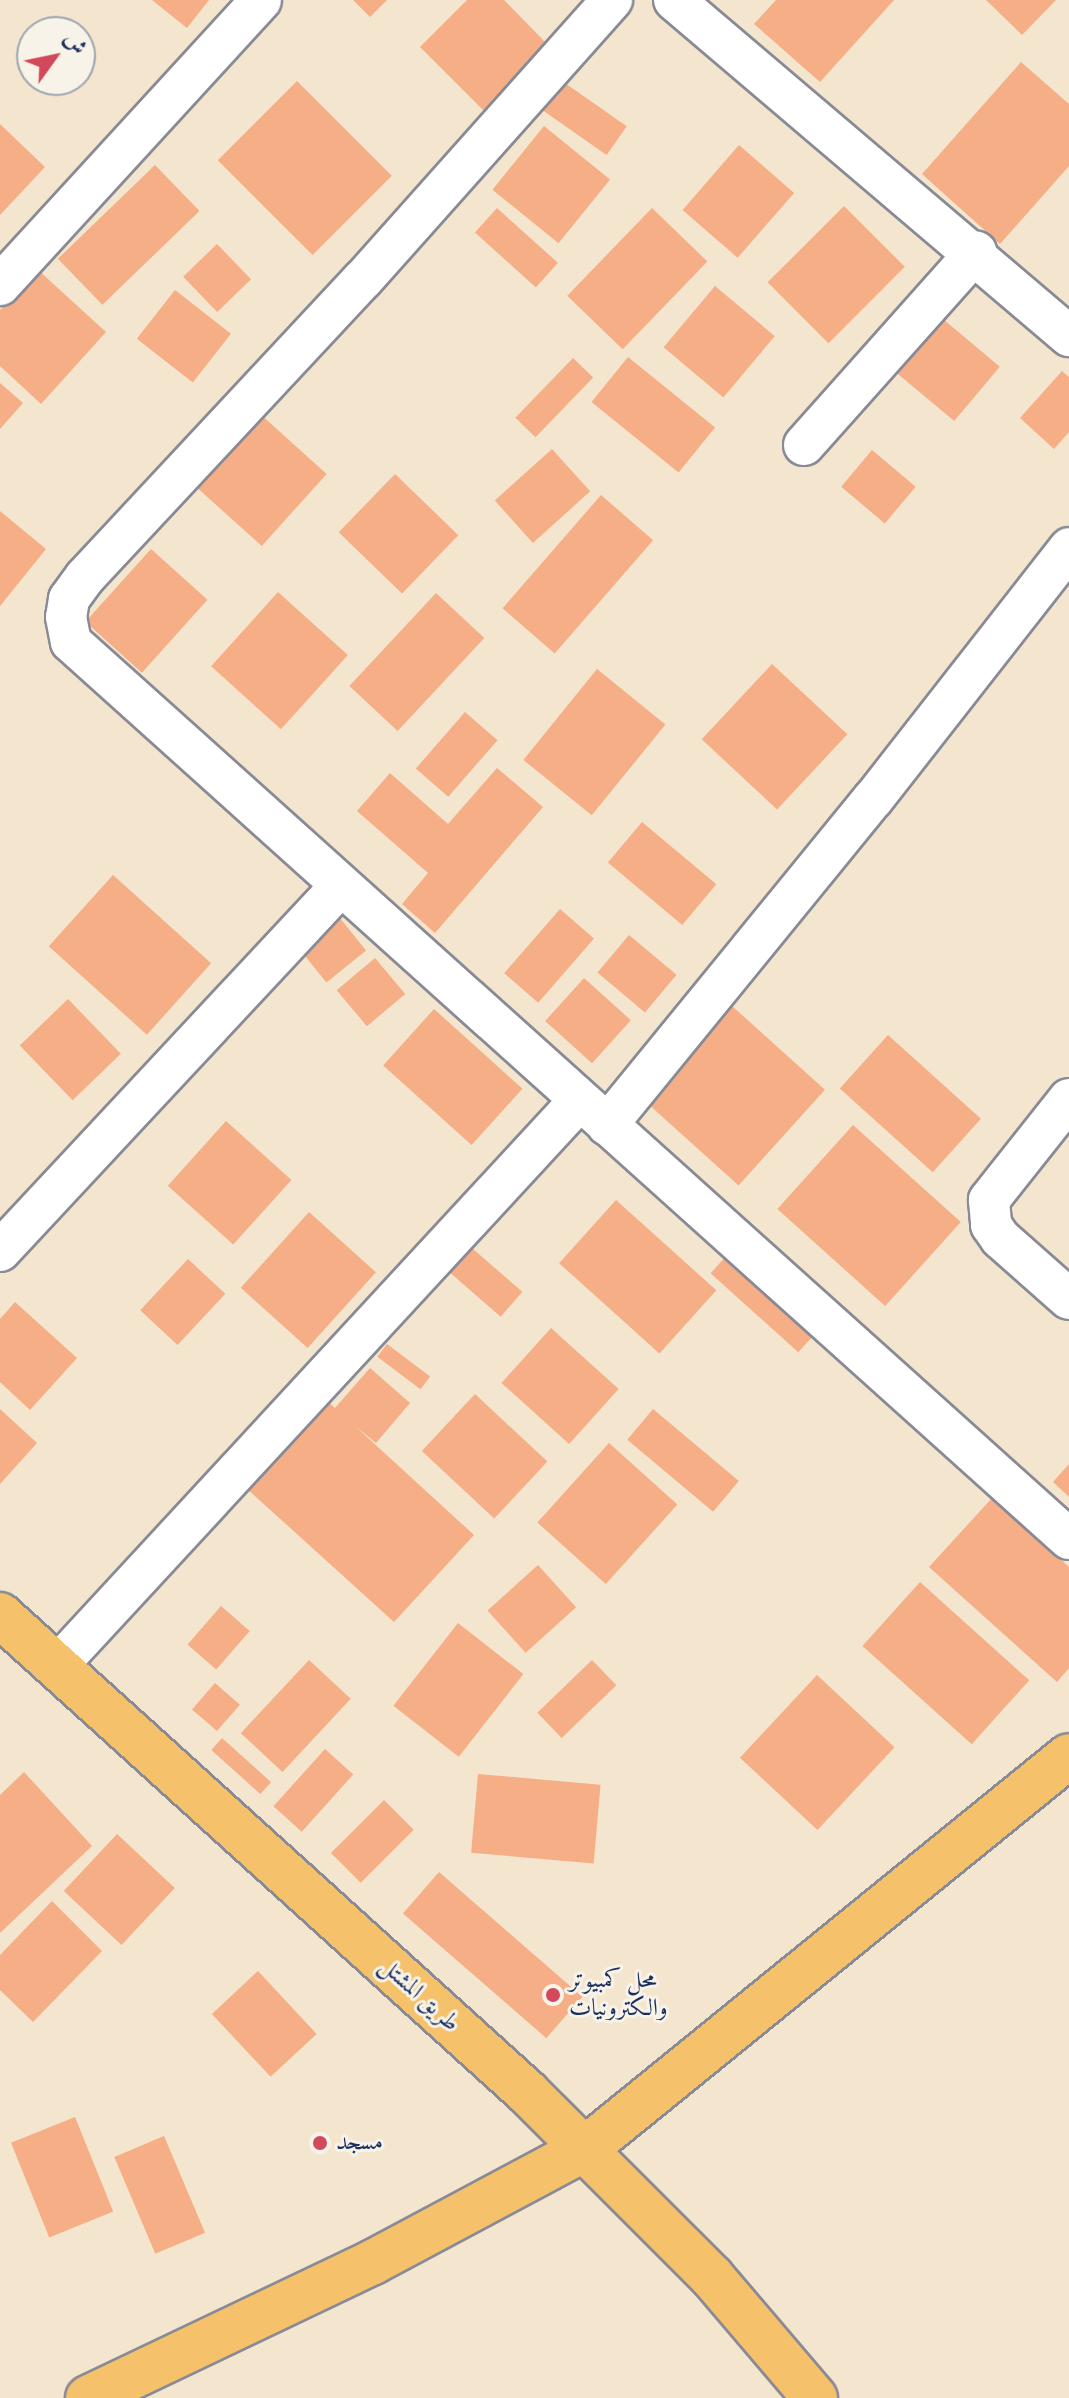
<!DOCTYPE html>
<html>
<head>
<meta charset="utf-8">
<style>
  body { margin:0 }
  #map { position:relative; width:1069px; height:2398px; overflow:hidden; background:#f4e5ce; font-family:"Libre Bodoni",Amiri,serif }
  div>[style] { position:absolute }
  .building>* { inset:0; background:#f5ae85; transform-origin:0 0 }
  .roads { filter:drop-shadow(2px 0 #888a96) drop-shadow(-2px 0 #888a96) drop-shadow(0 2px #888a96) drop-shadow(0 -2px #888a96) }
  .minor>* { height:40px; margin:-20px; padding:0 20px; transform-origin:20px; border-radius:20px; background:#fff }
  .major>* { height:44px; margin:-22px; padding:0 22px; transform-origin:22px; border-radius:22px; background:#f5c16b }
  .dots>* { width:22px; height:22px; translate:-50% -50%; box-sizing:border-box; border:4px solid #f7f3e8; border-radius:50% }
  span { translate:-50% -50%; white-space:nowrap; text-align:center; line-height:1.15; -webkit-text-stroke:6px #f7f3e8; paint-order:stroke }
  .poi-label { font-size:24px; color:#1b2f5e }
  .left { translate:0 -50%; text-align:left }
  .street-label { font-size:24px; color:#1b2f5e }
  .north { position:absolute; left:16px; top:16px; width:80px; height:80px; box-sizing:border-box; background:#f7f3e8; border:2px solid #9fa5b1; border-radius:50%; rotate:57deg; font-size:22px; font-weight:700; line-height:32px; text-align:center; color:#1b2f5e }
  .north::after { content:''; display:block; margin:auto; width:28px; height:36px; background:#d1495b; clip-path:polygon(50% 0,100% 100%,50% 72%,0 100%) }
</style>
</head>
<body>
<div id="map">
  <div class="building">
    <div style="clip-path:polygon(152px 0,209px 0,187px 28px)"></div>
    <div style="clip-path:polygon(353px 0,387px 0,370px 17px)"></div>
    <div style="clip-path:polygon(467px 0,504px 0,550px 47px,485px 112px,420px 47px)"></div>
    <div style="clip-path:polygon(776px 0,894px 0,820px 82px,754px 24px)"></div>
    <div style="clip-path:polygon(986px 0,1056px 0,1022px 35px)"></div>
    <div style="clip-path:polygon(1021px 62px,1069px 104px,1069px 166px,1000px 244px,922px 174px)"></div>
    <div style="left:297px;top:81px;width:134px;height:112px;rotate:45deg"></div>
    <div style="left:562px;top:81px;width:79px;height:35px;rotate:35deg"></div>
    <div style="clip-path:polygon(0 124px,45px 167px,0 215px)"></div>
    <div style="left:544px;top:126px;width:85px;height:82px;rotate:39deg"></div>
    <div style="left:739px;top:145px;width:73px;height:86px;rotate:41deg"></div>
    <div style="left:155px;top:165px;width:64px;height:135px;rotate:46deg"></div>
    <div style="left:844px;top:206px;width:86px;height:108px;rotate:45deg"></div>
    <div style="left:497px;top:208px;width:82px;height:33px;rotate:42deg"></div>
    <div style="left:652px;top:208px;width:77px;height:122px;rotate:44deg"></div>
    <div style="left:217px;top:244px;width:49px;height:47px;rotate:46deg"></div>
    <div style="clip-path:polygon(37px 269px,106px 332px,41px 404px,0 366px,0 310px)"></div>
    <div style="left:715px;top:286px;width:78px;height:80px;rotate:40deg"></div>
    <div style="left:175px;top:290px;width:71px;height:62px;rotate:38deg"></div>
    <div style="left:937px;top:314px;width:82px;height:71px;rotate:40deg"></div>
    <div style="left:628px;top:357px;width:112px;height:58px;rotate:39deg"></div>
    <div style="left:573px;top:358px;width:28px;height:83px;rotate:44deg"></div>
    <div style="clip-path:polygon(1062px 371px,1069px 377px,1069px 432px,1054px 449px,1020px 418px)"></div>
    <div style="clip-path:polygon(0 383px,23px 403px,0 429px)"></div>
    <div style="left:259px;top:413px;width:91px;height:97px;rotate:42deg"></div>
    <div style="left:552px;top:449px;width:57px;height:77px;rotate:48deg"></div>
    <div style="left:872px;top:450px;width:57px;height:48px;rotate:40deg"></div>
    <div style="left:395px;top:474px;width:88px;height:81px;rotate:44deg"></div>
    <div style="left:601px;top:495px;width:69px;height:150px;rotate:41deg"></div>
    <div style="clip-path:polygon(0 511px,46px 549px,0 606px)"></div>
    <div style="left:151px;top:549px;width:76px;height:98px;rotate:42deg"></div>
    <div style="left:278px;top:592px;width:94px;height:100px;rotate:42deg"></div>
    <div style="left:436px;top:593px;width:66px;height:127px;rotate:43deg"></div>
    <div style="left:772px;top:664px;width:103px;height:103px;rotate:43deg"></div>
    <div style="left:597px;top:669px;width:88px;height:117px;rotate:39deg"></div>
    <div style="left:465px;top:712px;width:43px;height:75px;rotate:41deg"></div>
    <div style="clip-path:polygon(497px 768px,543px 807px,435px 933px,402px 904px,428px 873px,357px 811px,390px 773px,448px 824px)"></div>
    <div style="left:642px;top:822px;width:97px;height:53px;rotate:40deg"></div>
    <div style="left:113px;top:875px;width:132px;height:96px;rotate:42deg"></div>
    <div style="left:560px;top:909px;width:45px;height:85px;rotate:41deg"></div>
    <div style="left:339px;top:917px;width:43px;height:51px;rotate:51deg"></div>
    <div style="left:629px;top:935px;width:62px;height:49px;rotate:40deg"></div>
    <div style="left:375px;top:958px;width:47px;height:50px;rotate:50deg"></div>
    <div style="left:584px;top:978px;width:63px;height:58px;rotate:42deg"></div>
    <div style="left:68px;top:999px;width:76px;height:67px;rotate:46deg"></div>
    <div style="left:732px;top:1006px;width:125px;height:129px;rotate:42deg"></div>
    <div style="left:434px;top:1009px;width:119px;height:76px;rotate:42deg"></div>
    <div style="left:888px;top:1035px;width:125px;height:72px;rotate:42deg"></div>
    <div style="left:226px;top:1121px;width:88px;height:87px;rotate:42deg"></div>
    <div style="left:853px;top:1125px;width:145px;height:113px;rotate:42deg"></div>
    <div style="left:616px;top:1200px;width:135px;height:85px;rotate:42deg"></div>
    <div style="left:309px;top:1212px;width:90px;height:102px;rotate:42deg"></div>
    <div style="left:465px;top:1242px;width:76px;height:33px;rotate:41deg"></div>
    <div style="left:728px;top:1254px;width:118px;height:26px;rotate:42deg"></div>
    <div style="left:188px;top:1259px;width:51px;height:70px;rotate:43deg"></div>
    <div style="clip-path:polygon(15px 1302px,77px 1358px,30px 1410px,0 1382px,0 1319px)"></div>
    <div style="left:551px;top:1328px;width:91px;height:74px;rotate:42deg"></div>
    <div style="left:387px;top:1344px;width:54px;height:16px;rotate:37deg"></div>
    <div style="clip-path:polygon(370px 1368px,410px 1403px,376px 1443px,355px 1426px,474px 1535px,394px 1622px,245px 1487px,325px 1399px,335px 1408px)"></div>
    <div style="left:475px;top:1394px;width:99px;height:78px;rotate:43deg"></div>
    <div style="clip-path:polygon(0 1409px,37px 1443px,0 1484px)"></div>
    <div style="left:653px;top:1409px;width:112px;height:40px;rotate:40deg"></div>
    <div style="left:609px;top:1443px;width:92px;height:107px;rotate:42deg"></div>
    <div style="clip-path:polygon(1069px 1464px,1069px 1497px,1053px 1482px)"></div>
    <div style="clip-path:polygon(992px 1498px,1069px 1567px,1069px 1668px,1057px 1682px,929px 1567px)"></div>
    <div style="left:538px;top:1565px;width:57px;height:68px;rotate:48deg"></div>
    <div style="left:920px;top:1582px;width:147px;height:86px;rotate:42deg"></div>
    <div style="left:221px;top:1606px;width:38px;height:51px;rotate:41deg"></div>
    <div style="left:458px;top:1623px;width:83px;height:105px;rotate:38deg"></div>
    <div style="left:309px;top:1660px;width:57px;height:100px;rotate:43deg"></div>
    <div style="left:592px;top:1660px;width:35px;height:76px;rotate:46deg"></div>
    <div style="left:817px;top:1675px;width:106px;height:113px;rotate:43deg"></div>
    <div style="left:215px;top:1683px;width:33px;height:35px;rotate:41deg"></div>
    <div style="left:222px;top:1738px;width:66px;height:16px;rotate:42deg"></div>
    <div style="left:325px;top:1749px;width:38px;height:77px;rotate:42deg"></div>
    <div style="clip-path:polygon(24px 1772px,92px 1846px,0 1933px,0 1795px)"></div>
    <div style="left:478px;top:1774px;width:123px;height:79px;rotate:5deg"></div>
    <div style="left:384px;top:1800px;width:42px;height:75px;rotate:45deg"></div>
    <div style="left:117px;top:1834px;width:79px;height:78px;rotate:43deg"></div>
    <div style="left:439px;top:1872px;width:190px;height:55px;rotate:41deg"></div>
    <div style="clip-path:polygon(52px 1901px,102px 1951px,33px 2022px,0 1990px,0 1955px)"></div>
    <div style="left:258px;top:1971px;width:86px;height:63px;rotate:47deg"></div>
    <div style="left:75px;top:2117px;width:102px;height:69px;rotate:68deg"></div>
    <div style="left:164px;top:2136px;width:105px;height:54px;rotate:67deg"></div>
  </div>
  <div class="roads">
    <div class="minor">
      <div style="left:612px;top:0;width:374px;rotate:131.7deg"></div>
      <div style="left:363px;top:279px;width:408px;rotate:133deg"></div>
      <div style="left:85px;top:577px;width:27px;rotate:126deg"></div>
      <div style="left:69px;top:599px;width:18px;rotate:99deg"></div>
      <div style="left:66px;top:617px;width:25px;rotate:79deg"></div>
      <div style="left:71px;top:642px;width:1342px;rotate:41.95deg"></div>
      <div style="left:674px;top:0;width:519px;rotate:40.39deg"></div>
      <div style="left:0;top:285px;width:386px;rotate:-47.5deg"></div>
      <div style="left:804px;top:445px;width:259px;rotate:-48.3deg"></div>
      <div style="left:1069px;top:1099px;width:129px;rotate:128.4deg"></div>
      <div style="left:989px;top:1200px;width:25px;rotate:85deg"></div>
      <div style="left:991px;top:1225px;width:16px;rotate:55deg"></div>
      <div style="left:1000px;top:1238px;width:92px;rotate:41.5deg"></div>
      <div style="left:607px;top:1125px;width:422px;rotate:-50.8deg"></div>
      <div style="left:874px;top:798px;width:317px;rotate:-52deg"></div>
      <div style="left:0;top:1251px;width:497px;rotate:-47deg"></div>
      <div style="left:57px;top:1666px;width:769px;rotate:-47.27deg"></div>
    </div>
    <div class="major">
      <div style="left:0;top:1615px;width:712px;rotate:42.15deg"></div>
      <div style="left:528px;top:2093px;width:260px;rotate:45deg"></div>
      <div style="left:712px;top:2277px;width:159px;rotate:49.6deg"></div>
      <div style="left:88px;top:2398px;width:316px;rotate:-25.5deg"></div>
      <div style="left:373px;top:2262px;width:240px;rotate:-28.1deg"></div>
      <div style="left:585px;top:2149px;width:623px;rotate:-39.08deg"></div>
    </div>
  </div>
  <div class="dots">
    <div style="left:553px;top:1995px;background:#d1495b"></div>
    <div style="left:320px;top:2143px;background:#d1495b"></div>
  </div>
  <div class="poi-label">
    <span class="left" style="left:569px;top:1995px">محل كمبيوتر<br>والكترونيات</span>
    <span class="left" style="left:336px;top:2143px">مسجد</span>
  </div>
  <div class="street-label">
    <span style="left:419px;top:1995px;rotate:42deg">طريق المشتل</span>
  </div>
  <div class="north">ش</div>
</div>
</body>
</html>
